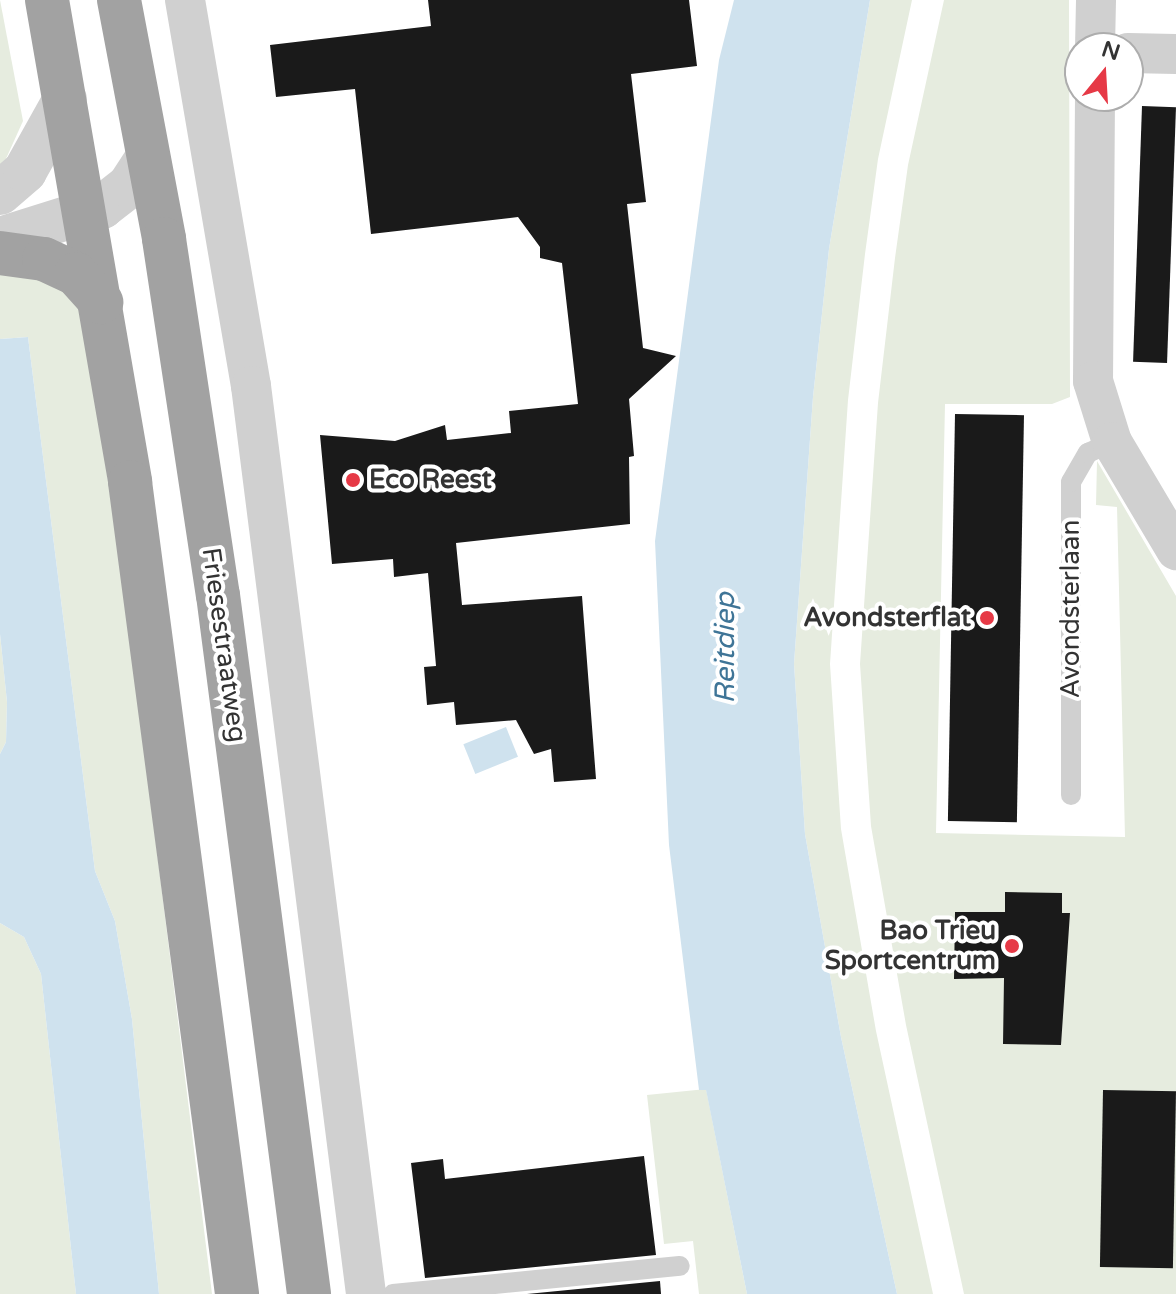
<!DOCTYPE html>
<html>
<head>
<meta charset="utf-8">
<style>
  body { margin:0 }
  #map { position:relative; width:1176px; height:1294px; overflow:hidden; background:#fff; font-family:"Varela Round",sans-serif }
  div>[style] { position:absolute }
  .green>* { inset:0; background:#e6ecdf }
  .water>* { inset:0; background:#cfe2ee; transform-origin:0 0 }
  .building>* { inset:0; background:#1a1a1a; transform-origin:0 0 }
  .service>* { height:20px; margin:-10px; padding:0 10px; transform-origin:10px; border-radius:10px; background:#d0d0d0 }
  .minor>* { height:40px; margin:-20px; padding:0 20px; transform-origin:20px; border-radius:20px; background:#d0d0d0 }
  .tertiary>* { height:44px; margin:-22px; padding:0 22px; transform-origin:22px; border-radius:22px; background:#d0d0d0 }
  .trunk>* { height:44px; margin:-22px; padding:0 22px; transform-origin:22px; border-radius:22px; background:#a2a2a2 }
  .dots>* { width:22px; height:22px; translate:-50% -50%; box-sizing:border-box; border:4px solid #fff; border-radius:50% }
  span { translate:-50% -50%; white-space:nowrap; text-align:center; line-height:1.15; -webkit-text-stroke:8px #fff; paint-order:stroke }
  .poi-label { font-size:26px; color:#333; font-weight:700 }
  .left { translate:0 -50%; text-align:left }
  .right { translate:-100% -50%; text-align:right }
  .street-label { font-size:26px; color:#333 }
  .water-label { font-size:28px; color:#3f7597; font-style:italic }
  .north { position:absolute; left:1064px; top:32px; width:80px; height:80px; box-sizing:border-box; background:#fff; border:2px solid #adadad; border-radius:50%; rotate:18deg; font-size:22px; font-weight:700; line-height:32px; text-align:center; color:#333 }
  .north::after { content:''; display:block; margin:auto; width:28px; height:36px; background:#e63946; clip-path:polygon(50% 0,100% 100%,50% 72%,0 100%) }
</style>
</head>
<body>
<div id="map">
  <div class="green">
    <div style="clip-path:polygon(0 0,23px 121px,0 172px)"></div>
    <div style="clip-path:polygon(870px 0,912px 0,878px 159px,865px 254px,848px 400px,830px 664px,841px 829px,876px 1031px,933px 1294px,897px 1294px,841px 1037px,805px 834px,794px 664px,813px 397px,829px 249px)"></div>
    <div style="clip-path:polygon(944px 0,1069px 0,1070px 397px,1052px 404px,945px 404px,936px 833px,1125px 837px,1117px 507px,1096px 505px,1097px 461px,1176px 596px,1176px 1294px,964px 1294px,906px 1025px,871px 826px,860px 664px,878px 403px,895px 258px,908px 165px)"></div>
    <div style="clip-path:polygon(0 271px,38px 271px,82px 308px,124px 587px,212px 1294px,159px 1294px,132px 1019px,115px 921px,95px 871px,28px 337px,0 339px)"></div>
    <div style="clip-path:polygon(0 634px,7px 702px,6px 742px,0 754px)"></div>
    <div style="clip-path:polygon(0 923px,24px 937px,41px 974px,76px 1294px,0 1294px)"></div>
    <div style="clip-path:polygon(706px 1089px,747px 1294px,699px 1294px,693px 1241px,664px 1244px,647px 1095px)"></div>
  </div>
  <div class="water">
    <div style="clip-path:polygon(734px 0,870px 0,829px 249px,813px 397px,794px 664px,805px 834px,841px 1037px,897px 1294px,747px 1294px,706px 1090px,699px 1090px,669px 845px,655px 541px,719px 60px)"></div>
    <div style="clip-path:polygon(28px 337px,95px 871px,115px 921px,132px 1019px,159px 1294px,76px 1294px,41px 974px,24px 937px,0 923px,0 754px,6px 742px,7px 702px,0 634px,0 339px)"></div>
    <div style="left:506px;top:727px;width:32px;height:46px;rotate:68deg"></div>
  </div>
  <div class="building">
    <div style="clip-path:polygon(428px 0,689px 0,697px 66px,631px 74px,646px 202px,627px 204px,643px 348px,676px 356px,629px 399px,634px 456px,629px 457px,630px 524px,456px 543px,462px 605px,582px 596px,596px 779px,554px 782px,551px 749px,534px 754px,516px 720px,456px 725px,454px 702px,427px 705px,424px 667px,436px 666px,428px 573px,394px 577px,393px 559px,332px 564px,320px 435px,395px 441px,445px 425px,447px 440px,511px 433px,509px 411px,578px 404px,562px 263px,540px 258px,540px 247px,518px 217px,371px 234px,355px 89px,276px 97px,270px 45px,431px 26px)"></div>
    <div style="left:1142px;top:106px;width:34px;height:256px;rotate:2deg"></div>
    <div style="left:955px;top:414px;width:69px;height:407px;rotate:1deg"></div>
    <div style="clip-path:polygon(1005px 892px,1062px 893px,1062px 913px,1070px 913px,1061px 1045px,1003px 1044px,1004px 978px,954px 979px,955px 912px,1005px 912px)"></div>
    <div style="left:1103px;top:1090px;width:73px;height:177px;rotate:1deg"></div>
    <div style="clip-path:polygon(644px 1156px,656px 1255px,425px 1278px,411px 1163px,443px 1159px,445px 1179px)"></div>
    <div style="clip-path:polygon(660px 1281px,661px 1294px,527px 1294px)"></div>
  </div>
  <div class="service">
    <div style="left:1071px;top:795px;width:313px;rotate:-90deg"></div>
    <div style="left:1071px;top:482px;width:34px;rotate:-60deg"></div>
    <div style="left:1088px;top:453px;width:26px;rotate:-25deg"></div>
    <div style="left:393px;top:1294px;width:288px;rotate:-5.6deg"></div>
  </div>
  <div class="minor">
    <div style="left:185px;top:0;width:392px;rotate:80.3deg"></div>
    <div style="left:251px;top:386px;width:915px;rotate:82.78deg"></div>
    <div style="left:1095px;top:48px;width:48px;rotate:-88.8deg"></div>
    <div style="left:1128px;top:53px;width:48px;rotate:1.2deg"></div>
    <div style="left:1095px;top:96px;width:285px;rotate:90.4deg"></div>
    <div style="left:1093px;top:381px;width:64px;rotate:72.7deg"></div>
    <div style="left:1112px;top:442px;width:126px;rotate:59.3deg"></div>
  </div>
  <div class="tertiary">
    <div style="left:0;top:193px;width:33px;rotate:-41deg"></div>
    <div style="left:25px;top:171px;width:82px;rotate:-60.9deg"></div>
    <div style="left:0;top:239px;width:107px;rotate:-17.4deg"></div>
    <div style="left:102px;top:207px;width:34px;rotate:-38deg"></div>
    <div style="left:129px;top:186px;width:35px;rotate:-57deg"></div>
  </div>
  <div class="trunk">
    <div style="left:47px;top:0;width:489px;rotate:80.2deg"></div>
    <div style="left:130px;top:482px;width:819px;rotate:82.49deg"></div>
    <div style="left:119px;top:0;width:243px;rotate:79.3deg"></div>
    <div style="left:164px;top:239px;width:360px;rotate:81.4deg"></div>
    <div style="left:218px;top:595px;width:705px;rotate:82.58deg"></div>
    <div style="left:0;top:253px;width:44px;rotate:7.8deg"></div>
    <div style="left:44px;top:259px;width:35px;rotate:25deg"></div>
    <div style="left:76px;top:274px;width:38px;rotate:48deg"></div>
  </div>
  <div class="dots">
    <div style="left:353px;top:480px;background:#e63946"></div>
    <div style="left:987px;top:618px;background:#e63946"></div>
    <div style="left:1012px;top:946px;background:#e63946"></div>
  </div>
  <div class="poi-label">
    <span class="left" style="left:369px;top:480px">Eco Reest</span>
    <span class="right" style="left:971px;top:618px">Avondsterflat</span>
    <span class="right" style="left:996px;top:946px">Bao Trieu<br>Sportcentrum</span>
  </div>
  <div class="street-label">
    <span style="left:1071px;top:609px;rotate:-90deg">Avondsterlaan</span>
    <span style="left:224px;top:645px;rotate:82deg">Friesestraatweg</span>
  </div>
  <div class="water-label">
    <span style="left:725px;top:648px;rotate:-90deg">Reitdiep</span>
  </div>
  <div class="north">N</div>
</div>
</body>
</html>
